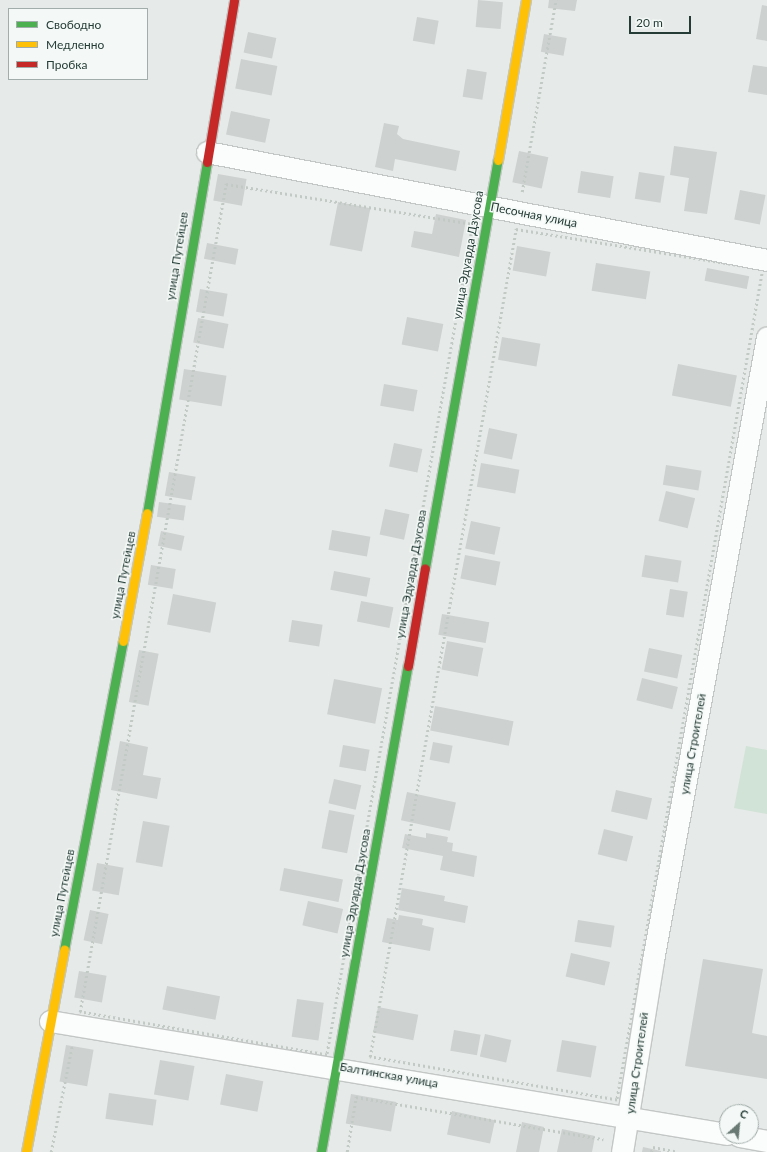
<!DOCTYPE html>
<html>
<head>
<meta charset="utf-8">
<style>
  body { margin:0 }
  #map { position:relative; width:767px; height:1152px; overflow:hidden; background:#e6eae8; font-family:Lato,sans-serif }
  div>[style] { position:absolute }
  .green>* { inset:0; background:#d1e2d6 }
  .building>* { inset:0; background:#cdd1d0; transform-origin:0 0 }
  .path>* { height:2.5px; margin-top:-1.25px; transform-origin:0; background:repeating-linear-gradient(90deg,#c2cac6 0 2px,transparent 0 5px) }
  .roads { filter:drop-shadow(1px 0 #c3c7c5) drop-shadow(-1px 0 #c3c7c5) drop-shadow(0 1px #c3c7c5) drop-shadow(0 -1px #c3c7c5) }
  .street>* { height:21px; margin:-10.5px; padding:0 10.5px; transform-origin:10.5px; border-radius:10.5px; background:#fbfcfc }
  .fast>* { height:9px; margin:-4.5px; padding:0 4.5px; transform-origin:4.5px; border-radius:4.5px; background:#4caf50 }
  .slow>* { height:9px; margin:-4.5px; padding:0 4.5px; transform-origin:4.5px; border-radius:4.5px; background:#ffc107 }
  .jam>* { height:9px; margin:-4.5px; padding:0 4.5px; transform-origin:4.5px; border-radius:4.5px; background:#c62828 }
  span { translate:-50% -50%; white-space:nowrap; text-align:center; line-height:1.15; -webkit-text-stroke:3px #f4f9f7; paint-order:stroke }
  .street-label { font-size:12px; color:#253c36 }
  .legend { position:absolute; left:8px; top:8px; width:140px; height:72px; box-sizing:border-box; background:#f4f9f7; border:1px solid #a1adaa; margin:0; padding:5px 7px; list-style:none; font-size:12px; color:#253c36 }
  .legend li { display:flex; align-items:center; gap:8px; height:20px }
  .legend b { width:20px; border:1px solid #a1adaa }
  .north { position:absolute; left:719px; top:1104px; width:40px; height:40px; box-sizing:border-box; background:#f4f9f7; border:1px solid #a1adaa; border-radius:50%; rotate:27deg; font-size:11px; font-weight:700; line-height:16px; text-align:center; color:#253c36 }
  .north::after { content:''; display:block; margin:auto; width:14px; height:18px; background:#697974; clip-path:polygon(50% 0,100% 100%,50% 72%,0 100%) }
  .scale { position:absolute; left:629px; top:16px; width:62px; height:18px; box-sizing:border-box; border:2px solid #253c36; border-top:0; padding-left:5px; font-size:12px; line-height:14px; white-space:nowrap; color:#253c36; -webkit-text-stroke:3px #f4f9f7; paint-order:stroke }
</style>
</head>
<body>
<div id="map">
  <div class="green">
    <div style="clip-path:polygon(746px 746px,767px 750px,767px 814px,734px 808px)"></div>
  </div>
  <div class="building">
    <div style="left:478px;top:0;width:25px;height:27px;rotate:5deg"></div>
    <div style="clip-path:polygon(549px 0,577px 0,575px 11px,548px 8px)"></div>
    <div style="clip-path:polygon(762px 5px,767px 6px,767px 41px,756px 39px)"></div>
    <div style="left:417px;top:17px;width:22px;height:24px;rotate:10deg"></div>
    <div style="left:248px;top:32px;width:29px;height:21px;rotate:12deg"></div>
    <div style="left:544px;top:34px;width:23px;height:18px;rotate:10deg"></div>
    <div style="left:241px;top:59px;width:37px;height:30px;rotate:11deg"></div>
    <div style="clip-path:polygon(753px 65px,767px 67px,767px 95px,748px 92px)"></div>
    <div style="left:467px;top:69px;width:20px;height:28px;rotate:9deg"></div>
    <div style="left:231px;top:111px;width:40px;height:24px;rotate:12deg"></div>
    <div style="clip-path:polygon(384px 123px,399px 126px,397px 134px,403px 139px,460px 151px,456px 171px,395px 159px,393px 171px,375px 167px)"></div>
    <div style="clip-path:polygon(674px 146px,717px 152px,707px 214px,684px 211px,689px 178px,670px 175px)"></div>
    <div style="left:519px;top:151px;width:30px;height:32px;rotate:12deg"></div>
    <div style="left:581px;top:171px;width:33px;height:22px;rotate:9deg"></div>
    <div style="left:639px;top:172px;width:26px;height:27px;rotate:9deg"></div>
    <div style="left:218px;top:174px;width:29px;height:27px;rotate:10deg"></div>
    <div style="left:740px;top:190px;width:26px;height:30px;rotate:11deg"></div>
    <div style="left:338px;top:202px;width:33px;height:44px;rotate:11deg"></div>
    <div style="clip-path:polygon(436px 214px,466px 220px,459px 257px,411px 247px,414px 231px,432px 234px)"></div>
    <div style="left:207px;top:243px;width:32px;height:16px;rotate:11deg"></div>
    <div style="left:517px;top:246px;width:34px;height:25px;rotate:10deg"></div>
    <div style="left:596px;top:263px;width:55px;height:28px;rotate:9deg"></div>
    <div style="left:707px;top:268px;width:43px;height:13px;rotate:11deg"></div>
    <div style="left:200px;top:289px;width:28px;height:23px;rotate:10deg"></div>
    <div style="left:407px;top:317px;width:37px;height:28px;rotate:11deg"></div>
    <div style="left:198px;top:318px;width:31px;height:25px;rotate:11deg"></div>
    <div style="left:502px;top:337px;width:39px;height:23px;rotate:10deg"></div>
    <div style="left:678px;top:364px;width:60px;height:32px;rotate:11deg"></div>
    <div style="left:184px;top:369px;width:43px;height:31px;rotate:9deg"></div>
    <div style="left:384px;top:384px;width:34px;height:22px;rotate:10deg"></div>
    <div style="left:489px;top:428px;width:29px;height:26px;rotate:12deg"></div>
    <div style="left:394px;top:443px;width:29px;height:24px;rotate:12deg"></div>
    <div style="left:481px;top:463px;width:39px;height:24px;rotate:10deg"></div>
    <div style="left:666px;top:465px;width:36px;height:20px;rotate:9deg"></div>
    <div style="left:169px;top:472px;width:27px;height:24px;rotate:10deg"></div>
    <div style="left:666px;top:491px;width:30px;height:31px;rotate:14deg"></div>
    <div style="left:159px;top:502px;width:27px;height:15px;rotate:8deg"></div>
    <div style="left:385px;top:509px;width:25px;height:26px;rotate:12deg"></div>
    <div style="left:471px;top:521px;width:30px;height:28px;rotate:12deg"></div>
    <div style="left:332px;top:530px;width:39px;height:20px;rotate:10deg"></div>
    <div style="left:161px;top:531px;width:24px;height:15px;rotate:12deg"></div>
    <div style="left:465px;top:555px;width:36px;height:24px;rotate:11deg"></div>
    <div style="left:645px;top:555px;width:37px;height:22px;rotate:9deg"></div>
    <div style="left:151px;top:565px;width:25px;height:20px;rotate:9deg"></div>
    <div style="left:334px;top:571px;width:37px;height:19px;rotate:11deg"></div>
    <div style="left:670px;top:589px;width:18px;height:26px;rotate:9deg"></div>
    <div style="left:173px;top:594px;width:44px;height:31px;rotate:11deg"></div>
    <div style="left:361px;top:601px;width:33px;height:21px;rotate:11deg"></div>
    <div style="left:442px;top:614px;width:48px;height:21px;rotate:10deg"></div>
    <div style="left:292px;top:620px;width:31px;height:22px;rotate:9deg"></div>
    <div style="left:447px;top:641px;width:37px;height:29px;rotate:11deg"></div>
    <div style="left:649px;top:648px;width:34px;height:24px;rotate:12deg"></div>
    <div style="left:139px;top:650px;width:20px;height:53px;rotate:11deg"></div>
    <div style="left:642px;top:678px;width:37px;height:23px;rotate:14deg"></div>
    <div style="left:334px;top:679px;width:49px;height:36px;rotate:11deg"></div>
    <div style="left:435px;top:706px;width:80px;height:25px;rotate:11deg"></div>
    <div style="clip-path:polygon(120px 741px,148px 747px,143px 775px,161px 778px,157px 799px,111px 790px)"></div>
    <div style="left:433px;top:742px;width:20px;height:18px;rotate:11deg"></div>
    <div style="left:343px;top:745px;width:27px;height:22px;rotate:10deg"></div>
    <div style="left:334px;top:779px;width:28px;height:25px;rotate:13deg"></div>
    <div style="left:616px;top:790px;width:37px;height:22px;rotate:13deg"></div>
    <div style="left:407px;top:792px;width:50px;height:29px;rotate:12deg"></div>
    <div style="left:329px;top:810px;width:26px;height:39px;rotate:11deg"></div>
    <div style="left:143px;top:821px;width:27px;height:42px;rotate:10deg"></div>
    <div style="left:604px;top:829px;width:30px;height:26px;rotate:14deg"></div>
    <div style="clip-path:polygon(426px 833px,448px 837px,447px 842px,453px 843px,452px 851px,477px 856px,474px 877px,440px 870px,443px 856px,402px 848px,405px 834px,426px 838px)"></div>
    <div style="left:97px;top:863px;width:27px;height:28px;rotate:10deg"></div>
    <div style="left:284px;top:868px;width:60px;height:23px;rotate:11deg"></div>
    <div style="clip-path:polygon(402px 888px,445px 896px,444px 901px,468px 906px,465px 923px,398px 910px)"></div>
    <div style="left:308px;top:901px;width:36px;height:25px;rotate:13deg"></div>
    <div style="left:90px;top:910px;width:19px;height:31px;rotate:12deg"></div>
    <div style="clip-path:polygon(399px 915px,423px 919px,422px 925px,434px 928px,430px 951px,382px 942px,387px 918px,398px 920px)"></div>
    <div style="left:578px;top:920px;width:37px;height:22px;rotate:9deg"></div>
    <div style="left:571px;top:953px;width:40px;height:24px;rotate:13deg"></div>
    <div style="clip-path:polygon(703px 959px,763px 969px,752px 1033px,767px 1036px,767px 1079px,685px 1066px)"></div>
    <div style="left:79px;top:971px;width:28px;height:27px;rotate:10deg"></div>
    <div style="left:167px;top:986px;width:54px;height:24px;rotate:11deg"></div>
    <div style="left:297px;top:999px;width:27px;height:38px;rotate:8deg"></div>
    <div style="left:378px;top:1007px;width:41px;height:26px;rotate:11deg"></div>
    <div style="left:454px;top:1030px;width:27px;height:21px;rotate:10deg"></div>
    <div style="left:485px;top:1034px;width:27px;height:23px;rotate:13deg"></div>
    <div style="left:562px;top:1040px;width:35px;height:32px;rotate:10deg"></div>
    <div style="left:66px;top:1045px;width:28px;height:37px;rotate:10deg"></div>
    <div style="left:160px;top:1060px;width:35px;height:35px;rotate:10deg"></div>
    <div style="left:226px;top:1074px;width:38px;height:31px;rotate:11deg"></div>
    <div style="left:109px;top:1093px;width:48px;height:26px;rotate:8deg"></div>
    <div style="left:351px;top:1094px;width:46px;height:30px;rotate:10deg"></div>
    <div style="left:452px;top:1111px;width:44px;height:24px;rotate:12deg"></div>
    <div style="clip-path:polygon(522px 1122px,544px 1127px,539px 1152px,516px 1152px)"></div>
    <div style="clip-path:polygon(562px 1129px,595px 1136px,592px 1152px,557px 1152px)"></div>
    <div style="clip-path:polygon(643px 1147px,661px 1151px,661px 1152px,642px 1152px)"></div>
  </div>
  <div class="path">
    <div style="left:226px;top:184px;width:250px;rotate:9.2deg"></div>
    <div style="left:473px;top:224px;width:844px;rotate:99.96deg"></div>
    <div style="left:327px;top:1055px;width:251px;rotate:-170.1deg"></div>
    <div style="left:80px;top:1012px;width:841px;rotate:-80deg"></div>
    <div style="left:522px;top:192px;width:195px;rotate:-80deg"></div>
    <div style="left:516px;top:229px;width:250px;rotate:9.2deg"></div>
    <div style="left:763px;top:269px;width:844px;rotate:99.96deg"></div>
    <div style="left:617px;top:1100px;width:251px;rotate:-170.1deg"></div>
    <div style="left:370px;top:1057px;width:841px;rotate:-80deg"></div>
    <div style="left:51px;top:1152px;width:108px;rotate:-78.8deg"></div>
    <div style="left:347px;top:1152px;width:56px;rotate:-80.7deg"></div>
    <div style="left:356px;top:1097px;width:251px;rotate:9.7deg"></div>
    <div style="left:651px;top:1152px;width:5px;rotate:-68deg"></div>
    <div style="left:653px;top:1147px;width:25px;rotate:11deg"></div>
  </div>
  <div class="roads">
    <div class="street">
      <div style="left:207px;top:152px;width:570px;rotate:10.92deg"></div>
      <div style="left:50px;top:1021px;width:686px;rotate:9.48deg"></div>
      <div style="left:739px;top:1136px;width:28px;rotate:10deg"></div>
      <div style="left:622px;top:1152px;width:194px;rotate:-80.8deg"></div>
      <div style="left:653px;top:960px;width:633px;rotate:-79.63deg"></div>
    </div>
    <div class="fast">
      <div style="left:147px;top:513px;width:356px;rotate:-80.3deg"></div>
      <div style="left:425px;top:568px;width:414px;rotate:-79.9deg"></div>
      <div style="left:64px;top:950px;width:315px;rotate:-79.2deg"></div>
      <div style="left:321px;top:1152px;width:494px;rotate:-79.9deg"></div>
    </div>
    <div class="slow">
      <div style="left:498px;top:160px;width:162px;rotate:-80.1deg"></div>
      <div style="left:123px;top:641px;width:130px;rotate:-79.4deg"></div>
      <div style="left:26px;top:1152px;width:206px;rotate:-79.3deg"></div>
    </div>
    <div class="jam">
      <div style="left:207px;top:162px;width:164px;rotate:-80.5deg"></div>
      <div style="left:408px;top:666px;width:99px;rotate:-80.2deg"></div>
    </div>
  </div>
  <div class="street-label">
    <span style="left:534px;top:215px;rotate:11deg">Песочная улица</span>
    <span style="left:468px;top:255px;rotate:-80deg">улица Эдуарда Дзусова</span>
    <span style="left:177px;top:256px;rotate:-81deg">улица Путейцев</span>
    <span style="left:411px;top:574px;rotate:-80deg">улица Эдуарда Дзусова</span>
    <span style="left:123px;top:575px;rotate:-79deg">улица Путейцев</span>
    <span style="left:693px;top:744px;rotate:-80deg">улица Строителей</span>
    <span style="left:62px;top:893px;rotate:-79deg">улица Путейцев</span>
    <span style="left:355px;top:893px;rotate:-80deg">улица Эдуарда Дзусова</span>
    <span style="left:637px;top:1063px;rotate:-82deg">улица Строителей</span>
    <span style="left:389px;top:1075px;rotate:10deg">Балтинская улица</span>
  </div>
  <ul class="legend">
  <li><b style="height:5px;background:#4caf50"></b>Свободно</li>
  <li><b style="height:5px;background:#ffc107"></b>Медленно</li>
  <li><b style="height:5px;background:#c62828"></b>Пробка</li>
  </ul>
  <div class="north">С</div>
  <div class="scale">20 m</div>
</div>
</body>
</html>
